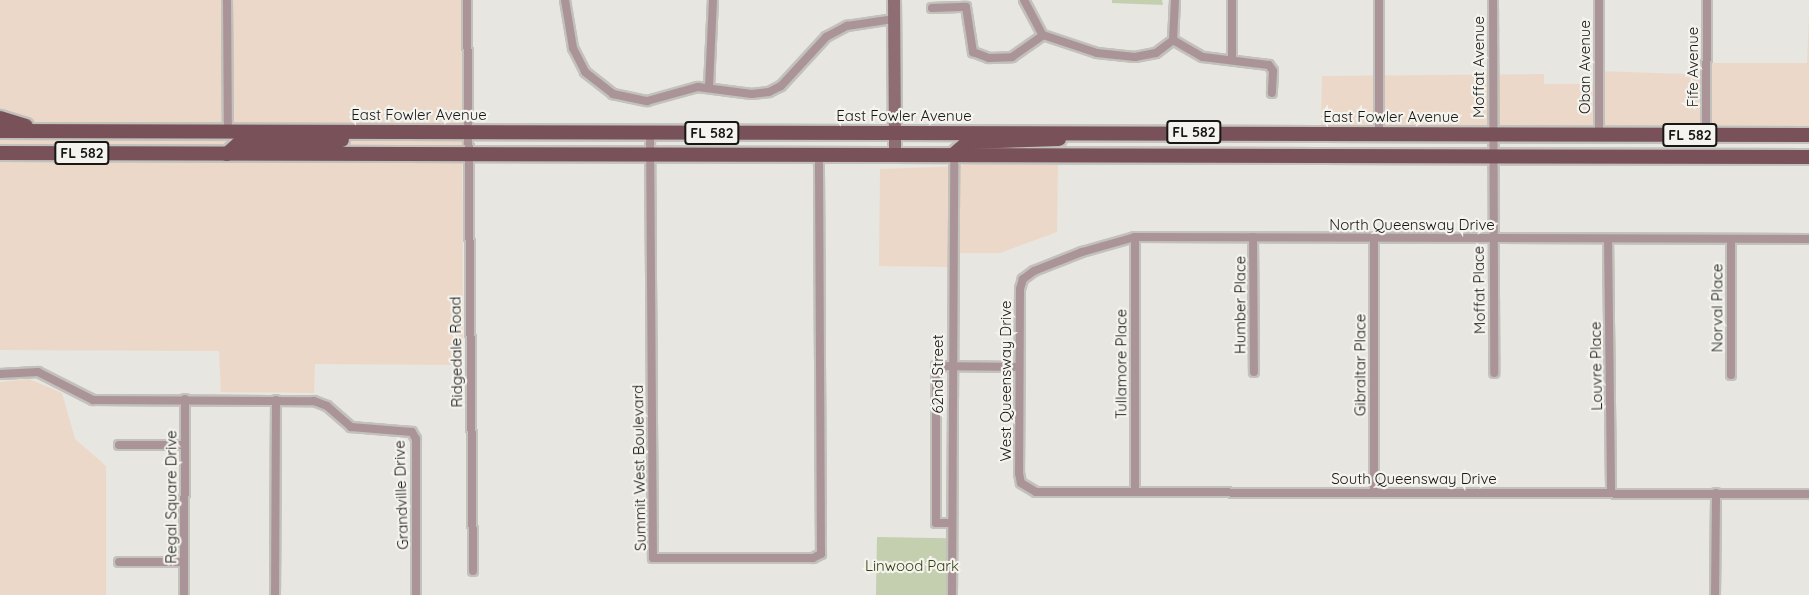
<!DOCTYPE html>
<html>
<head>
<meta charset="utf-8">
<style>
  body { margin:0 }
  #map { position:relative; width:1809px; height:595px; overflow:hidden; background:#e7e6e0; font-family:Quicksand,sans-serif }
  div>[style] { position:absolute }
  .commercial>* { inset:0; background:#ecd8c9 }
  .green>* { inset:0; background:#c4cfaf; transform-origin:0 0 }
  .roads { filter:drop-shadow(2px 0 #c2c1bb) drop-shadow(-2px 0 #c2c1bb) drop-shadow(0 2px #c2c1bb) drop-shadow(0 -2px #c2c1bb) }
  .street>* { height:8px; margin:-4px; padding:0 4px; transform-origin:4px; border-radius:4px; background:#ab9498 }
  .secondary>* { height:12px; margin:-6px; padding:0 6px; transform-origin:6px; border-radius:6px; background:#8e6d73 }
  .primary>* { height:14px; margin:-7px; padding:0 7px; transform-origin:7px; border-radius:7px; background:#785159 }
  span { translate:-50% -50%; white-space:nowrap; text-align:center; line-height:1.15; -webkit-text-stroke:4.5px #f4f3ed; paint-order:stroke }
  .shield-label span { padding:2px 4px; background:#f4f3ed; border:2px solid; border-radius:4px; -webkit-text-stroke-width:0 }
  .shield-label { font-size:14px; color:#171715; font-weight:700 }
  .street-label { font-size:15px; color:#171715 }
  .park-label { font-size:15px; color:#344210 }
</style>
</head>
<body>
<div id="map">
  <div class="commercial">
    <div style="clip-path:polygon(0 0,462px 0,463px 365px,315px 364px,314px 393px,221px 392px,219px 351px,0 350px)"></div>
    <div style="clip-path:polygon(1809px 16px,1809px 127px,1321px 127px,1322px 76px,1544px 74px,1544px 84px,1596px 84px,1596px 71px,1711px 75px,1711px 63px,1807px 63px)"></div>
    <div style="clip-path:polygon(965px 163px,1058px 163px,1057px 232px,1000px 253px,948px 253px,948px 267px,879px 266px,880px 169px,962px 166px)"></div>
    <div style="clip-path:polygon(29px 379px,62px 393px,75px 439px,106px 466px,106px 595px,0 595px,0 382px)"></div>
  </div>
  <div class="green">
    <div style="clip-path:polygon(1112px 0,1162px 0,1163px 5px,1112px 3px)"></div>
    <div style="left:877px;top:537px;width:71px;height:58px;rotate:1deg"></div>
  </div>
  <div class="roads">
    <div class="street">
      <div style="left:227px;top:0;width:131px;rotate:89.6deg"></div>
      <div style="left:467px;top:0;width:571px;rotate:89.4deg"></div>
      <div style="left:565px;top:0;width:49px;rotate:80.5deg"></div>
      <div style="left:573px;top:48px;width:27px;rotate:63deg"></div>
      <div style="left:585px;top:72px;width:36px;rotate:38deg"></div>
      <div style="left:613px;top:94px;width:35px;rotate:12deg"></div>
      <div style="left:647px;top:101px;width:53px;rotate:-15.4deg"></div>
      <div style="left:698px;top:87px;width:54px;rotate:7.4deg"></div>
      <div style="left:752px;top:94px;width:17px;rotate:-7deg"></div>
      <div style="left:769px;top:92px;width:13px;rotate:-27deg"></div>
      <div style="left:781px;top:86px;width:67px;rotate:-47.4deg"></div>
      <div style="left:826px;top:37px;width:24px;rotate:-28deg"></div>
      <div style="left:847px;top:26px;width:48px;rotate:-8.5deg"></div>
      <div style="left:1024px;top:0;width:40px;rotate:62deg"></div>
      <div style="left:1043px;top:35px;width:57px;rotate:18.4deg"></div>
      <div style="left:1097px;top:53px;width:38px;rotate:6deg"></div>
      <div style="left:1135px;top:57px;width:21px;rotate:-11deg"></div>
      <div style="left:1156px;top:53px;width:21px;rotate:-37deg"></div>
      <div style="left:1173px;top:40px;width:40px;rotate:-87.1deg"></div>
      <div style="left:1379px;top:0;width:133px;rotate:90deg"></div>
      <div style="left:1493px;top:0;width:373px;rotate:89.8deg"></div>
      <div style="left:932px;top:8px;width:34px;rotate:-2deg"></div>
      <div style="left:966px;top:7px;width:46px;rotate:81.2deg"></div>
      <div style="left:973px;top:52px;width:17px;rotate:21deg"></div>
      <div style="left:989px;top:58px;width:23px;rotate:-2deg"></div>
      <div style="left:1012px;top:57px;width:38px;rotate:-35deg"></div>
      <div style="left:1173px;top:40px;width:34px;rotate:30deg"></div>
      <div style="left:1203px;top:57px;width:66px;rotate:6.9deg"></div>
      <div style="left:1269px;top:65px;width:7px;rotate:56deg"></div>
      <div style="left:1273px;top:71px;width:22px;rotate:93deg"></div>
      <div style="left:1232px;top:60px;width:60px;rotate:-90deg"></div>
      <div style="left:709px;top:87px;width:87px;rotate:-87.4deg"></div>
      <div style="left:650px;top:133px;width:425px;rotate:89.6deg"></div>
      <div style="left:653px;top:558px;width:160px"></div>
      <div style="left:813px;top:558px;width:9px;rotate:-27deg"></div>
      <div style="left:821px;top:554px;width:401px;rotate:-90.3deg"></div>
      <div style="left:1599px;top:134px;width:134px;rotate:-90deg"></div>
      <div style="left:1706px;top:135px;width:135px;rotate:-89.6deg"></div>
      <div style="left:1135px;top:237px;width:253px;rotate:90deg"></div>
      <div style="left:1253px;top:237px;width:135px;rotate:89.6deg"></div>
      <div style="left:1374px;top:238px;width:254px;rotate:90deg"></div>
      <div style="left:1809px;top:239px;width:674px;rotate:-179.83deg"></div>
      <div style="left:1135px;top:237px;width:55px;rotate:164.2deg"></div>
      <div style="left:1082px;top:252px;width:52px;rotate:158.4deg"></div>
      <div style="left:1034px;top:271px;width:14px;rotate:144deg"></div>
      <div style="left:1023px;top:279px;width:10px;rotate:107deg"></div>
      <div style="left:1020px;top:289px;width:184px;rotate:90.3deg"></div>
      <div style="left:1019px;top:473px;width:10px;rotate:79deg"></div>
      <div style="left:1021px;top:483px;width:17px;rotate:31deg"></div>
      <div style="left:1036px;top:492px;width:773px;rotate:0.15deg"></div>
      <div style="left:1608px;top:240px;width:252px;rotate:89.3deg"></div>
      <div style="left:1731px;top:240px;width:135px;rotate:90deg"></div>
      <div style="left:0;top:374px;width:38px;rotate:-3deg"></div>
      <div style="left:38px;top:372px;width:62px;rotate:27deg"></div>
      <div style="left:93px;top:400px;width:221px;rotate:0.3deg"></div>
      <div style="left:314px;top:401px;width:14px;rotate:21deg"></div>
      <div style="left:327px;top:406px;width:32px;rotate:41deg"></div>
      <div style="left:351px;top:427px;width:61px;rotate:4.7deg"></div>
      <div style="left:412px;top:432px;width:8px;rotate:60deg"></div>
      <div style="left:416px;top:439px;width:156px;rotate:90deg"></div>
      <div style="left:119px;top:445px;width:66px"></div>
      <div style="left:952px;top:523px;width:16px;rotate:180deg"></div>
      <div style="left:936px;top:523px;width:157px;rotate:-90deg"></div>
      <div style="left:936px;top:366px;width:83px;rotate:0.7deg"></div>
      <div style="left:119px;top:562px;width:65px"></div>
      <div style="left:184px;top:595px;width:196px;rotate:-89.7deg"></div>
      <div style="left:275px;top:595px;width:195px;rotate:-89.7deg"></div>
      <div style="left:952px;top:595px;width:441px;rotate:-89.7deg"></div>
      <div style="left:1715px;top:595px;width:102px;rotate:-89.4deg"></div>
    </div>
    <div class="secondary">
      <div style="left:894px;top:0;width:154px;rotate:89.6deg"></div>
    </div>
    <div class="primary">
      <div style="left:0;top:118px;width:27px;rotate:17deg"></div>
      <div style="left:0;top:131px;width:1809px;rotate:0.13deg"></div>
      <div style="left:0;top:153px;width:1809px;rotate:0.13deg"></div>
      <div style="left:227px;top:154px;width:15px;rotate:-42deg"></div>
      <div style="left:238px;top:144px;width:104px;rotate:-2.2deg"></div>
      <div style="left:954px;top:154px;width:18px;rotate:-41deg"></div>
      <div style="left:968px;top:142px;width:91px;rotate:-1.9deg"></div>
    </div>
  </div>
  <div class="shield-label">
    <span style="left:1194px;top:132px">FL 582</span>
    <span style="left:712px;top:133px">FL 582</span>
    <span style="left:1690px;top:135px">FL 582</span>
    <span style="left:82px;top:153px">FL 582</span>
  </div>
  <div class="street-label">
    <span style="left:1479px;top:67px;rotate:-90deg">Moffat Avenue</span>
    <span style="left:1585px;top:67px;rotate:-90deg">Oban Avenue</span>
    <span style="left:1693px;top:67px;rotate:-90deg">Fife Avenue</span>
    <span style="left:419px;top:115px">East Fowler Avenue</span>
    <span style="left:904px;top:116px">East Fowler Avenue</span>
    <span style="left:1391px;top:117px">East Fowler Avenue</span>
    <span style="left:1412px;top:225px">North Queensway Drive</span>
    <span style="left:1479px;top:290px;rotate:-91deg">Moffat Place</span>
    <span style="left:1240px;top:305px;rotate:-90deg">Humber Place</span>
    <span style="left:1717px;top:308px;rotate:-90deg">Norval Place</span>
    <span style="left:456px;top:352px;rotate:-91deg">Ridgedale Road</span>
    <span style="left:1121px;top:364px;rotate:-90deg">Tullamore Place</span>
    <span style="left:1360px;top:365px;rotate:-90deg">Gibraltar Place</span>
    <span style="left:1596px;top:366px;rotate:-91deg">Louvre Place</span>
    <span style="left:938px;top:374px;rotate:-90deg">62nd Street</span>
    <span style="left:1006px;top:381px;rotate:-90deg">West Queensway Drive</span>
    <span style="left:639px;top:468px;rotate:-91deg">Summit West Boulevard</span>
    <span style="left:1414px;top:479px">South Queensway Drive</span>
    <span style="left:401px;top:495px;rotate:-92deg">Grandville Drive</span>
    <span style="left:171px;top:497px;rotate:-90deg">Regal Square Drive</span>
  </div>
  <div class="park-label">
    <span style="left:912px;top:566px">Linwood Park</span>
  </div>
</div>
</body>
</html>
